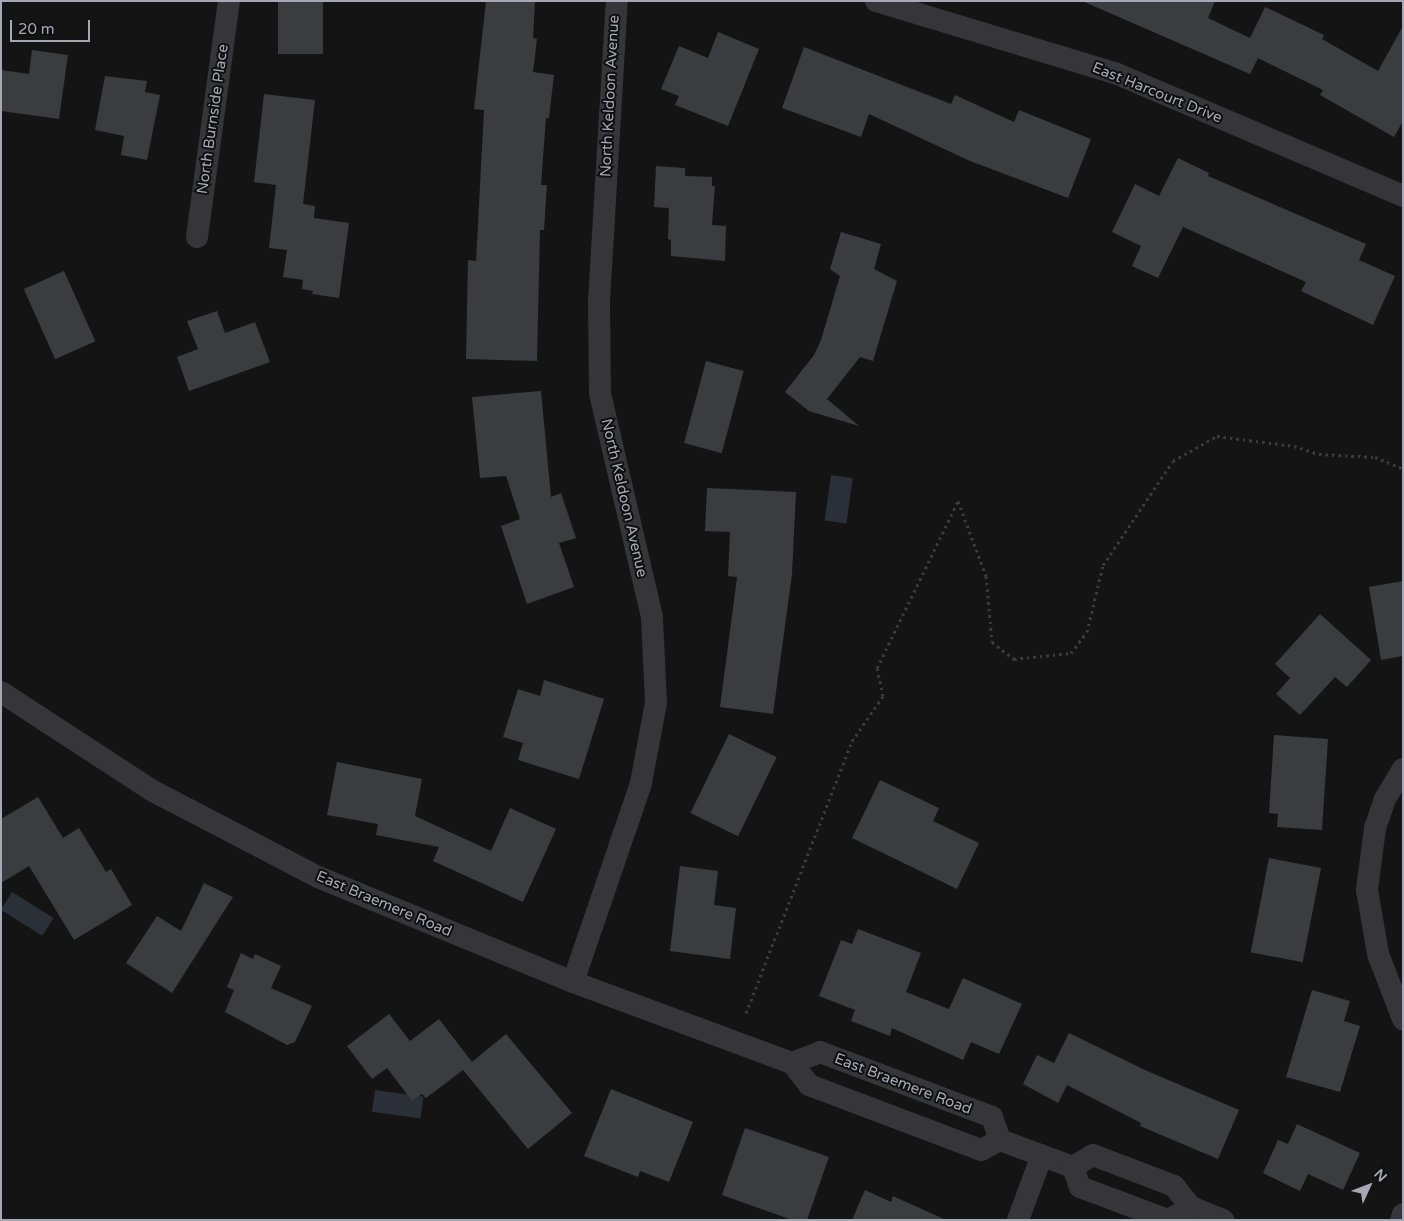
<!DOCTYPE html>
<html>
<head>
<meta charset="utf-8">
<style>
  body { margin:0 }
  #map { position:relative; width:1404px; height:1221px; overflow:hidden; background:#141415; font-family:"Varela Round",sans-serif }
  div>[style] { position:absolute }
  .water>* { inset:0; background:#2b2f38; transform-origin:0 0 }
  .building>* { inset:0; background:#3b3c3f; transform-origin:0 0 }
  .path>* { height:3px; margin-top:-1.5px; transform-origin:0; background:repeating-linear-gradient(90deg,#3b3b41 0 2.5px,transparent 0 6.5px) }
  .street>* { height:22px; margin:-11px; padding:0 11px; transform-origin:11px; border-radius:11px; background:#35353a }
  span { translate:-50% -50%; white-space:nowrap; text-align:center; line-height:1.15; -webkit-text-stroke:4px #0f0f10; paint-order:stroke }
  .street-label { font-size:15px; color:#a6a8b5 }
  .frame { position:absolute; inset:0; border:2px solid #a6a8b5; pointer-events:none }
  .north { position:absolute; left:1344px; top:1161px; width:50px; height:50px; -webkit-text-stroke:4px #0f0f10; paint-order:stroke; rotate:47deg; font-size:14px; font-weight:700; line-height:20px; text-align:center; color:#a6a8b5 }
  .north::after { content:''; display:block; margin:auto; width:18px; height:22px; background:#a6a8b5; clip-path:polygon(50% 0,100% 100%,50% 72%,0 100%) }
  .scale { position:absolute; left:10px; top:20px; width:80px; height:22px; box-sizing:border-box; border:2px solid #a6a8b5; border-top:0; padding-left:6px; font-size:15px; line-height:18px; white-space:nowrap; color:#a6a8b5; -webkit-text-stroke:4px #0f0f10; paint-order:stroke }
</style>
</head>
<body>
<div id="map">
  <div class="water">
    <div style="left:831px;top:475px;width:22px;height:46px;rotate:8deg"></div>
    <div style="left:12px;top:892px;width:49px;height:21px;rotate:32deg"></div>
    <div style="left:375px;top:1090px;width:49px;height:22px;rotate:8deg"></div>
  </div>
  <div class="building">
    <div style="left:278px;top:1px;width:45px;height:53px"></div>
    <div style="clip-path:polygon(486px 1px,535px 1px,533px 38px,537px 39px,533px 72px,554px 75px,549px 118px,546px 118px,541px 185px,547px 185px,544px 230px,540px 230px,537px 361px,466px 359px,468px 260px,476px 261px,484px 110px,474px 109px)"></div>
    <div style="clip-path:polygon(1082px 1px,1215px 1px,1208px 18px,1250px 38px,1265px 7px,1324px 35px,1322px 39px,1378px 71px,1403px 26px,1403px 121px,1394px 137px,1320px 95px,1323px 90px,1258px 58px,1250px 74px)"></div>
    <div style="clip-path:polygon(718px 32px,759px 49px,728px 126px,675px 105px,679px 96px,661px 89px,679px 46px,708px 58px)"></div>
    <div style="clip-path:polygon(804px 47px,951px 104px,955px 95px,1014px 122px,1019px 110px,1091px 139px,1068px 198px,970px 161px,869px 114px,861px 137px,782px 108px)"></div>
    <div style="clip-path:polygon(32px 50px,68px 55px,59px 119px,1px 111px,1px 70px,29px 74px)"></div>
    <div style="clip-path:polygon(105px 76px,147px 81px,145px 92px,160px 95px,147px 160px,121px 155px,124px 136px,95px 130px)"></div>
    <div style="clip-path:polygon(264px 94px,315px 100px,303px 204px,315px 206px,314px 218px,349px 223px,339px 298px,312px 294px,313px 291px,302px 289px,303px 280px,283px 277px,287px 250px,269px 248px,276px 185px,254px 182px)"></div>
    <div style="clip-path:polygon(1178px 158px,1209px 173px,1208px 176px,1366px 244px,1359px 260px,1395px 276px,1373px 325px,1301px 291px,1306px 282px,1183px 227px,1158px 278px,1132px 266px,1141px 246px,1112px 232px,1135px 184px,1159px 196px)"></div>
    <div style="clip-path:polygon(656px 166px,685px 168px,685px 176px,712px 177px,712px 186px,715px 186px,712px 225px,726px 226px,725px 261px,671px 256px,671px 240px,668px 239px,669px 208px,654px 207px)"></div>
    <div style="clip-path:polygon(841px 232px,881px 244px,874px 269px,897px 281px,873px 361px,860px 357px,827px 399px,859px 426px,809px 411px,785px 392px,814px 355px,821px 340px,840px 276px,830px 269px)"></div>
    <div style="left:64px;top:271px;width:77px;height:44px;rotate:66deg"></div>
    <div style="clip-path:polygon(217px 311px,225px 333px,255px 322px,270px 362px,189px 391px,177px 357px,198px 349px,187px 321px)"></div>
    <div style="left:706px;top:361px;width:39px;height:85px;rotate:15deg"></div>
    <div style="clip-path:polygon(541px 391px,551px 497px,561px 493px,576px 538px,559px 543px,574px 587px,527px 604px,501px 526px,520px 519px,506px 476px,480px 478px,472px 397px)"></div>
    <div style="clip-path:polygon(707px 488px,796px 492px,792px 574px,773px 714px,720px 707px,737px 577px,728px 576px,730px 532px,705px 531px)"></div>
    <div style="clip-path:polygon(1403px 581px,1403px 656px,1381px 660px,1369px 587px)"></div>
    <div style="clip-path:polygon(1320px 614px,1371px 660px,1347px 687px,1335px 677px,1300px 715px,1276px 694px,1290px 678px,1275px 664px)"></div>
    <div style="clip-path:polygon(544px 680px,604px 699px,579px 779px,518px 760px,523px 743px,503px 737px,518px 689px,540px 696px)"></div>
    <div style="left:729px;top:734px;width:53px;height:88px;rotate:26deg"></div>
    <div style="clip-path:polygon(1274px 735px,1328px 739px,1322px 830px,1277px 827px,1278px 814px,1269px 813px)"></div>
    <div style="clip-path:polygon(337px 762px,422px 779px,415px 816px,491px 851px,510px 808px,556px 829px,523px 902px,433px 861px,439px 847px,376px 835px,378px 824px,327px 815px)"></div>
    <div style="clip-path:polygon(880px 780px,939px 808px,933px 821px,979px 843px,957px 889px,852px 838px)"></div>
    <div style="clip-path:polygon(38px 797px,63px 838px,79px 828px,106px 872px,111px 869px,132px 905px,74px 940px,29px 866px,1px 883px,1px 819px)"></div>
    <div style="left:1269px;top:858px;width:53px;height:96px;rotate:11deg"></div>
    <div style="clip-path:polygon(680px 866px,718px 871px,714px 905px,736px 908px,730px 959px,670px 951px)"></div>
    <div style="clip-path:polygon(204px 883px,233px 897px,172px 993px,126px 963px,157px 916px,181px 931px)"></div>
    <div style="clip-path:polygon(858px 929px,921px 953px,906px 992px,949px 1009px,963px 978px,1022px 1004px,999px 1054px,971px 1042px,963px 1060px,892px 1028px,890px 1036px,851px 1021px,855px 1010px,819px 996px,841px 940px,852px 944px)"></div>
    <div style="clip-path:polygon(241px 953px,253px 959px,255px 954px,281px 966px,271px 988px,312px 1006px,295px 1042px,287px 1045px,225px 1012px,234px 990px,227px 987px)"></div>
    <div style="clip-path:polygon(1312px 990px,1350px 1001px,1344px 1021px,1360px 1026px,1340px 1092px,1286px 1077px)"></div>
    <div style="clip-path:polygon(389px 1014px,410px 1041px,439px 1019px,472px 1062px,506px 1034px,572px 1113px,528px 1149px,463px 1070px,426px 1098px,422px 1094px,412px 1101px,387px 1068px,372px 1079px,347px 1046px)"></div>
    <div style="clip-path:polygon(1069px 1033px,1145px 1070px,1239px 1110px,1218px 1159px,1140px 1126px,1141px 1123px,1067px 1085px,1058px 1103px,1023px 1084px,1037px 1055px,1054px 1063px)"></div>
    <div style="clip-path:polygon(611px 1089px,693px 1122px,669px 1182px,640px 1171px,638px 1177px,584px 1156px)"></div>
    <div style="clip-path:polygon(1297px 1124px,1360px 1153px,1343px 1190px,1308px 1174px,1300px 1191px,1263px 1173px,1278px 1140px,1288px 1144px)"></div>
    <div style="clip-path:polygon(745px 1128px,829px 1157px,807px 1220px,792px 1220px,722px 1195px)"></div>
    <div style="clip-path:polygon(865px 1190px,891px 1202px,893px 1196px,946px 1220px,852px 1220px)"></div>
  </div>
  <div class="path">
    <div style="left:746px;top:1013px;width:292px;rotate:-68.7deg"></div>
    <div style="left:852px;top:741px;width:55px;rotate:-55.4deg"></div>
    <div style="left:883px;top:696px;width:29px;rotate:-102deg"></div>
    <div style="left:877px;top:668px;width:186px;rotate:-64.1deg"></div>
    <div style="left:958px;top:501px;width:80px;rotate:69.5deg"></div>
    <div style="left:986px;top:576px;width:66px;rotate:84.8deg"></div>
    <div style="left:992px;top:642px;width:28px;rotate:38deg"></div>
    <div style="left:1014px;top:659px;width:57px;rotate:-6deg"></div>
    <div style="left:1071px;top:653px;width:26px;rotate:-53deg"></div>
    <div style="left:1087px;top:632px;width:69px;rotate:-76.6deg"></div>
    <div style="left:1103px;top:565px;width:125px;rotate:-56.1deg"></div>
    <div style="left:1173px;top:461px;width:51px;rotate:-29.6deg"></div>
    <div style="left:1217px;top:436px;width:78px;rotate:7.4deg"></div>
    <div style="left:1294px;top:446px;width:26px;rotate:18deg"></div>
    <div style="left:1319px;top:454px;width:56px;rotate:3.1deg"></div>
    <div style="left:1375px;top:457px;width:30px;rotate:23deg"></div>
  </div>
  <div class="street">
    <div style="left:876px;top:1px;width:250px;rotate:16.8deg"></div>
    <div style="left:1115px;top:73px;width:313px;rotate:23.1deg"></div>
    <div style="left:197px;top:237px;width:238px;rotate:-82.3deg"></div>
    <div style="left:1px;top:692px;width:181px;rotate:33.1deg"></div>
    <div style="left:153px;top:791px;width:186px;rotate:27.5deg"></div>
    <div style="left:318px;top:877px;width:276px;rotate:22.4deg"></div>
    <div style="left:573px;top:982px;width:233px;rotate:20.3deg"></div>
    <div style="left:792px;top:1063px;width:28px;rotate:52deg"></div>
    <div style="left:809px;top:1085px;width:184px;rotate:20.7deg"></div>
    <div style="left:981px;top:1150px;width:21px;rotate:-28deg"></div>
    <div style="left:1000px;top:1140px;width:78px;rotate:20.3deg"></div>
    <div style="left:1403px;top:769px;width:35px;rotate:121deg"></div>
    <div style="left:1385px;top:799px;width:31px;rotate:109deg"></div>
    <div style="left:1375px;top:828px;width:63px;rotate:97.4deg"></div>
    <div style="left:1367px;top:890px;width:65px;rotate:80.2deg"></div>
    <div style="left:1378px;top:954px;width:70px;rotate:69deg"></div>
    <div style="left:573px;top:982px;width:210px;rotate:-71.1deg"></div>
    <div style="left:641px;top:783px;width:81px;rotate:-79.4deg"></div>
    <div style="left:656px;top:703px;width:86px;rotate:-92.7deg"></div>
    <div style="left:652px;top:617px;width:229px;rotate:-103.1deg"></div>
    <div style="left:600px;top:394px;width:93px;rotate:-90.6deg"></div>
    <div style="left:599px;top:301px;width:301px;rotate:-86.6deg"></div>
    <div style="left:792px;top:1063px;width:30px;rotate:-21deg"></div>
    <div style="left:820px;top:1052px;width:184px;rotate:20.7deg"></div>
    <div style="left:992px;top:1117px;width:24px;rotate:71deg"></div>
    <div style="left:1073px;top:1167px;width:23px;rotate:-31deg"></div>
    <div style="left:1093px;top:1155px;width:87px;rotate:20.9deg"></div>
    <div style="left:1174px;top:1186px;width:27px;rotate:51deg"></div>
    <div style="left:1191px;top:1207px;width:35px;rotate:22deg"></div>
    <div style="left:1073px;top:1167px;width:21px;rotate:71deg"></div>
    <div style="left:1080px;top:1187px;width:94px;rotate:20.6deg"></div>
    <div style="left:1168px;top:1220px;width:26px;rotate:-29deg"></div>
    <div style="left:1018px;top:1220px;width:69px;rotate:-69.7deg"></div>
    <div style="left:1401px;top:1220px;width:6px;rotate:-72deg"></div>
  </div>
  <div class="street-label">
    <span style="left:1157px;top:93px;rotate:22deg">East Harcourt Drive</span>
    <span style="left:610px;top:96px;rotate:-87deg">North Keldoon Avenue</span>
    <span style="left:213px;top:119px;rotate:-82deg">North Burnside Place</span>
    <span style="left:624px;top:498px;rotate:77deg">North Keldoon Avenue</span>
    <span style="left:384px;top:904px;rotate:23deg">East Braemere Road</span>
    <span style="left:903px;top:1084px;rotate:21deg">East Braemere Road</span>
  </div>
  <div class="frame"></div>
  <div class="north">N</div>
  <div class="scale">20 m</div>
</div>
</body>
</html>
